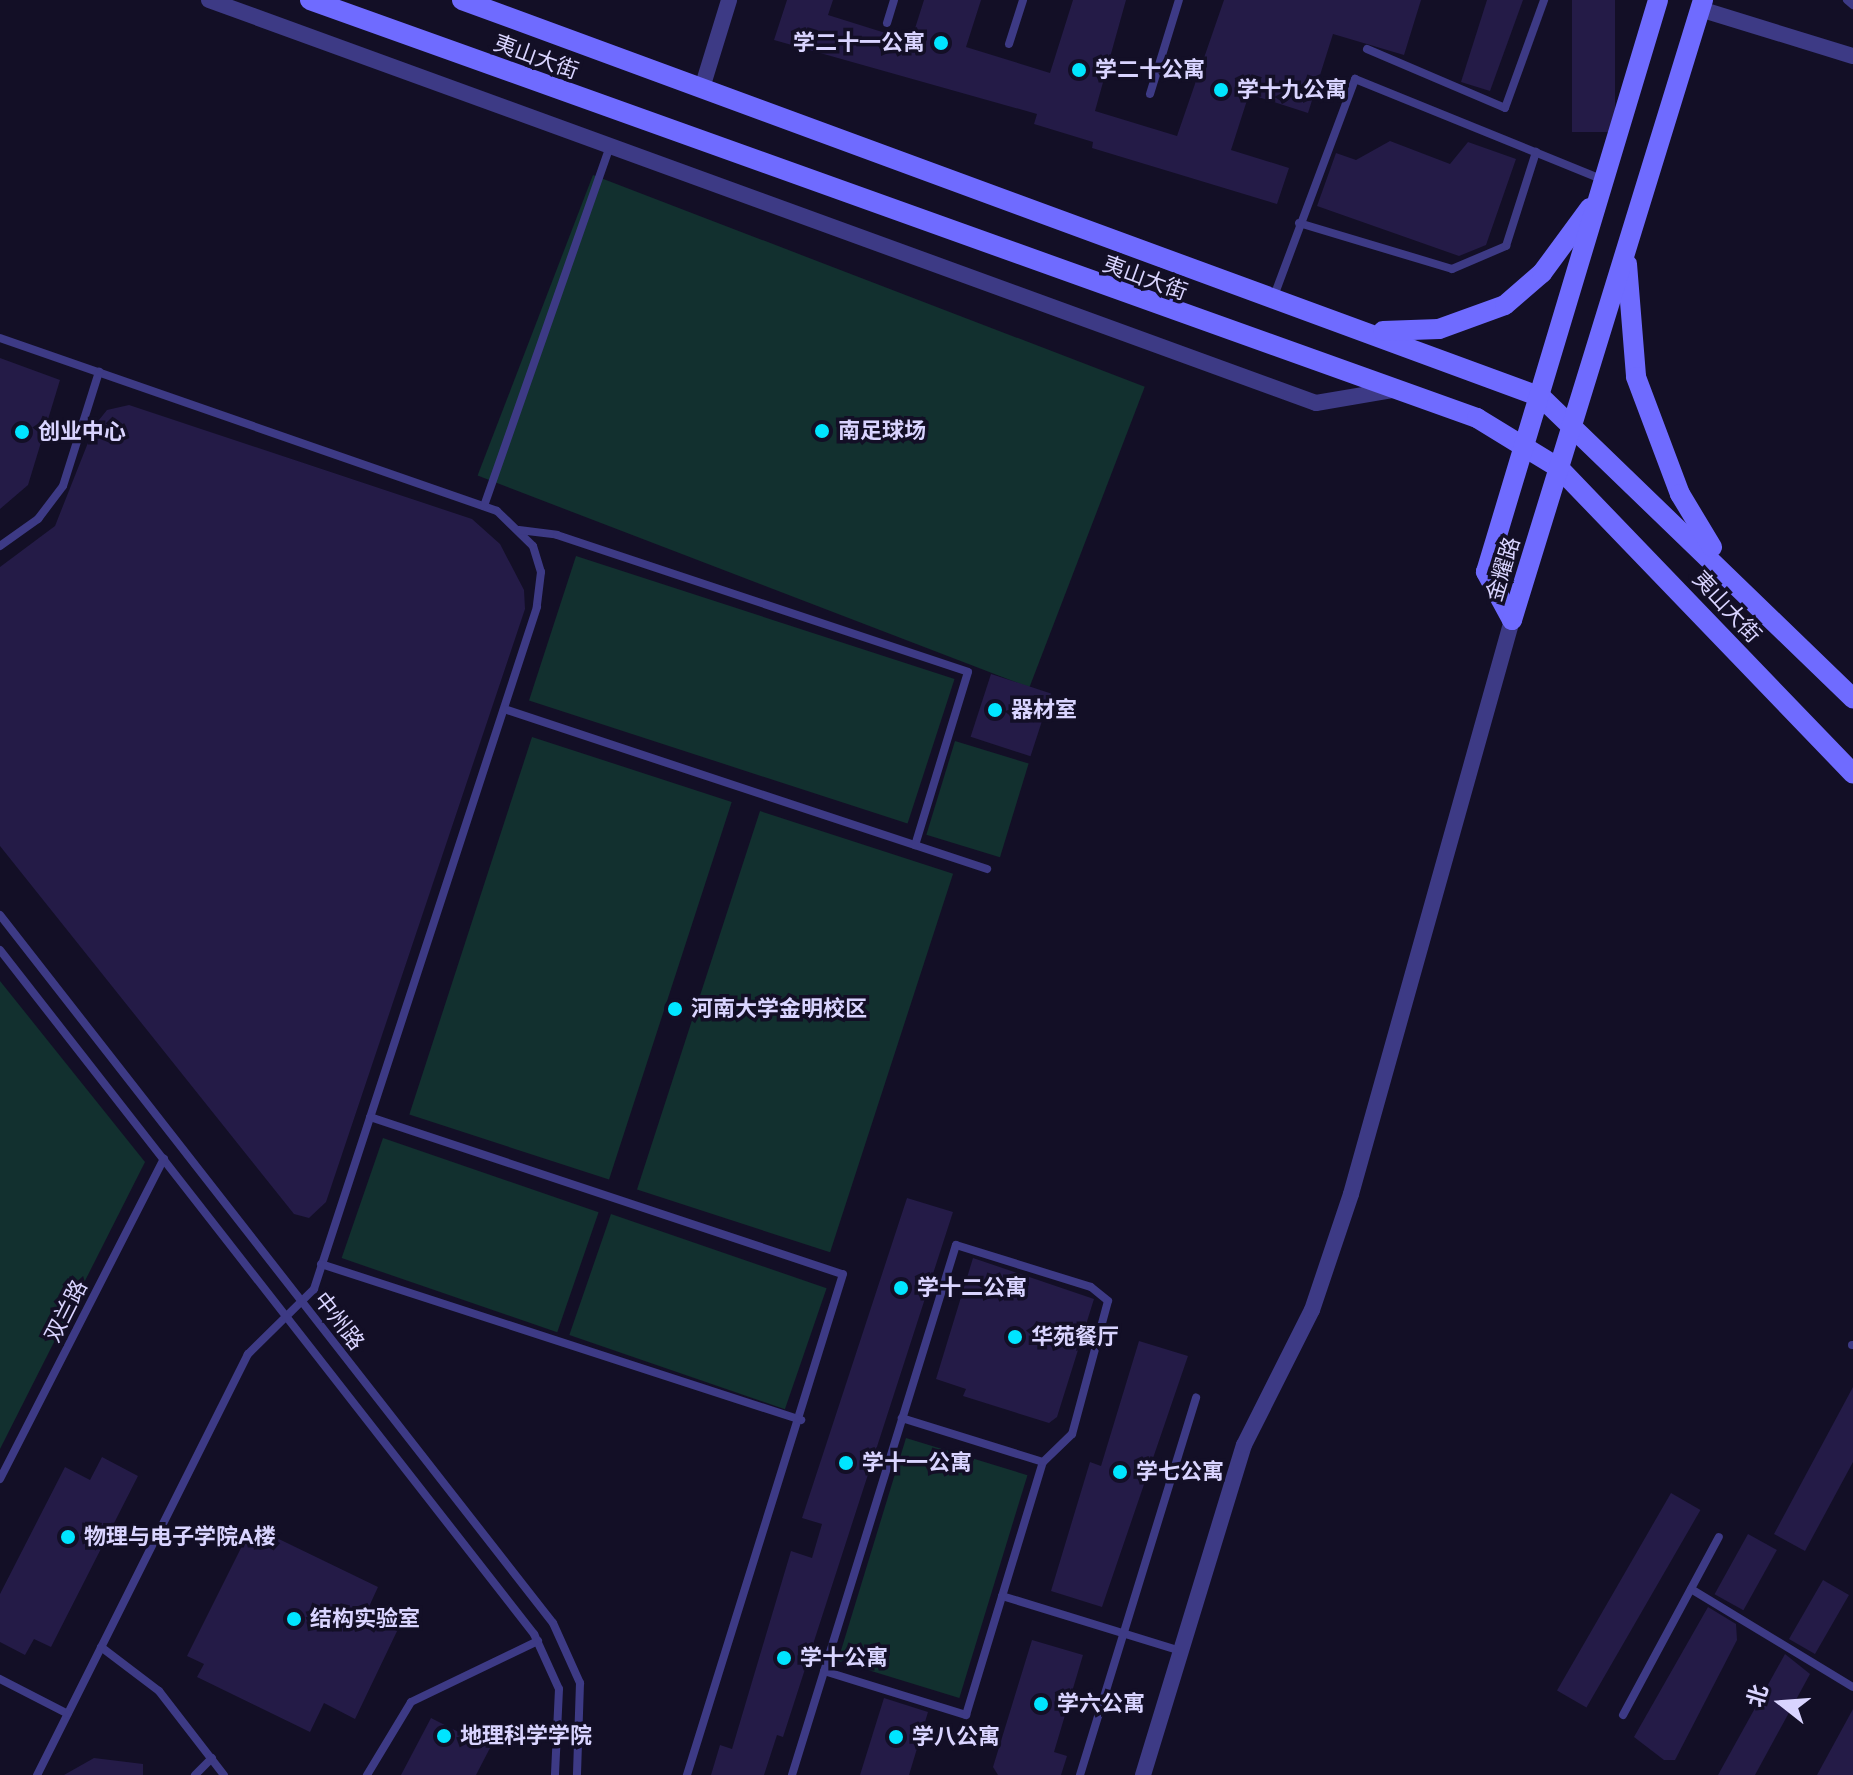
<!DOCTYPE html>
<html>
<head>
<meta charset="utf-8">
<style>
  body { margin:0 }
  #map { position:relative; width:1853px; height:1775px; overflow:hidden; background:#130f26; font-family:Figtree,"Noto Sans SC",sans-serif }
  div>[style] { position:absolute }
  .green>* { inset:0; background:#12302f; transform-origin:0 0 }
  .building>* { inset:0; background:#241b47; transform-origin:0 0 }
  .lane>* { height:8px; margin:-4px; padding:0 4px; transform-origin:4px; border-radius:4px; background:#3d3a85 }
  .street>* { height:16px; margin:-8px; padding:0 8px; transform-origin:8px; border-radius:8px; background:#3d3a85 }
  .secondary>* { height:20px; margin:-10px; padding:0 10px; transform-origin:10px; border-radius:10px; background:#6f6bff }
  .dots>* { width:22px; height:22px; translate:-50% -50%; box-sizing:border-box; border:4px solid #130f26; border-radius:50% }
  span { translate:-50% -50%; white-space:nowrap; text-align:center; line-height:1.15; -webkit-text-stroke:7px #130f26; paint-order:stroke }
  .poi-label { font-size:22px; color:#d9d4ff; font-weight:700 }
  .right { translate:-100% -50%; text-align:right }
  .left { translate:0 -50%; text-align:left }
  .street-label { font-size:22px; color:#d9d4ff }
  .north { position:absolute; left:1741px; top:1663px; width:80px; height:80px; -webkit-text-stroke:6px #130f26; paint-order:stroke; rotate:287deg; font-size:22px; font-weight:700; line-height:32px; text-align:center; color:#d9d4ff }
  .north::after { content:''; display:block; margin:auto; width:28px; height:36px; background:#d9d4ff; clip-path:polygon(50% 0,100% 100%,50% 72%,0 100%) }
</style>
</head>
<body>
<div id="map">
  <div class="green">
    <div style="left:593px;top:175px;width:591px;height:322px;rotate:21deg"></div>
    <div style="left:576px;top:556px;width:398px;height:152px;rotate:18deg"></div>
    <div style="left:532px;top:737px;width:210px;height:397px;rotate:18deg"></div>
    <div style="left:955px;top:741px;width:77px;height:98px;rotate:17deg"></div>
    <div style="left:760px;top:811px;width:203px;height:398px;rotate:18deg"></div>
    <div style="clip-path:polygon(0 981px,145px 1162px,0 1449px)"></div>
    <div style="left:383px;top:1138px;width:228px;height:127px;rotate:19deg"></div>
    <div style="left:611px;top:1214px;width:228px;height:128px;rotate:19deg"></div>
    <div style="left:906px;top:1438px;width:127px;height:233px;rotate:17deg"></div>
  </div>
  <div class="building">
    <div style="clip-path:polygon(787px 0,833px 0,828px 15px,911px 41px,924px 0,981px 0,966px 47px,1050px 73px,1073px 0,1126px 0,1095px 111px,1177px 136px,1224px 0,1421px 0,1404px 55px,1333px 34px,1308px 113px,1249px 94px,1231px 150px,1289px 168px,1277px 204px,1092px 148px,1093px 142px,1034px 124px,1037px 114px,774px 40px)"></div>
    <div style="clip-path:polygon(1487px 0,1523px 0,1490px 91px,1461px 82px)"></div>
    <div style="left:1572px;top:0;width:43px;height:132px"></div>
    <div style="clip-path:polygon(1390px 141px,1450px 164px,1468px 142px,1516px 159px,1486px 245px,1459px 256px,1317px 206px,1336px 153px,1356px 160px)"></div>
    <div style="clip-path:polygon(0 358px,60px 380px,28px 485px,0 509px)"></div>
    <div style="clip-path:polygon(129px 405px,472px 519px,500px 544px,524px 590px,525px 609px,326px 1202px,309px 1218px,294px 1214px,0 846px,0 567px,55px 526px,95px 425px,107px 410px)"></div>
    <div style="left:991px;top:674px;width:63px;height:66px;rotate:18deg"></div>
    <div style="clip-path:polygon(907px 1198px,953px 1212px,783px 1737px,777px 1735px,764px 1775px,711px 1775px,720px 1745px,732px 1749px,791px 1551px,812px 1558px,822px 1524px,802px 1518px)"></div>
    <div style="clip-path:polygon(973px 1258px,1094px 1299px,1057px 1417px,1049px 1423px,963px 1396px,966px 1389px,936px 1379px)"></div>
    <div style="clip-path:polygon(1139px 1341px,1188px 1356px,1102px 1607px,1051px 1591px,1090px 1462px,1101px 1466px)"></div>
    <div style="clip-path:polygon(1853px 1387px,1853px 1462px,1805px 1551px,1774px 1534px)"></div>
    <div style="clip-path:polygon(102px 1457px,138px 1476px,51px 1647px,34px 1639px,25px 1655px,0 1642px,0 1594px,65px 1467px,90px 1480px)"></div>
    <div style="left:1671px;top:1493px;width:34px;height:228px;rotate:30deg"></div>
    <div style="clip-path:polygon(252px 1526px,378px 1587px,367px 1611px,399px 1627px,355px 1719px,324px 1703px,310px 1732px,197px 1677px,204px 1664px,187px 1656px)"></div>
    <div style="left:1748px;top:1534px;width:33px;height:69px;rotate:29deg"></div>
    <div style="left:1823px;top:1580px;width:30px;height:68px;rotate:30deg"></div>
    <div style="clip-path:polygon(1708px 1607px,1736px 1624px,1737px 1640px,1675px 1760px,1664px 1760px,1634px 1737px)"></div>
    <div style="clip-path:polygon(1032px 1640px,1083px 1655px,1054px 1752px,1067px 1756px,1061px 1775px,998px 1775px,993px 1767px)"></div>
    <div style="clip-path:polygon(1785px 1654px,1810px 1674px,1755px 1775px,1718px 1775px)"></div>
    <div style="clip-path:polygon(884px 1698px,928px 1712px,909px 1775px,860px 1775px)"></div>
    <div style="clip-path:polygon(1853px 1709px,1853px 1775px,1817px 1775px)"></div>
    <div style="clip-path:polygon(431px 1718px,490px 1748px,476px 1775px,401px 1775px)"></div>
    <div style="clip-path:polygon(94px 1758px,143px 1764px,143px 1775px,64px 1775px)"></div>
  </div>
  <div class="lane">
    <div style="left:1847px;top:0;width:8px;rotate:40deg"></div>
    <div style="left:887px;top:23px;width:24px;rotate:-73deg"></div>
    <div style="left:1009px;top:44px;width:46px;rotate:-72.3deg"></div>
    <div style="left:1367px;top:49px;width:150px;rotate:23.1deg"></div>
    <div style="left:1505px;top:108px;width:115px;rotate:-70.1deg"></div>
    <div style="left:1150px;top:94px;width:98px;rotate:-72.9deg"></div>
    <div style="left:1299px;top:223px;width:160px;rotate:16.7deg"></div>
    <div style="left:1452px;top:269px;width:59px;rotate:-23.1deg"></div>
    <div style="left:1506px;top:246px;width:99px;rotate:-72.3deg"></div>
    <div style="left:1274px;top:296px;width:232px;rotate:-69.5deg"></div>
    <div style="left:1355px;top:79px;width:269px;rotate:22.1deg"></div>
    <div style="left:0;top:338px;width:526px;rotate:19.19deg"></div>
    <div style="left:497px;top:511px;width:50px;rotate:44.2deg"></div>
    <div style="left:533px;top:546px;width:27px;rotate:73deg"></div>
    <div style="left:541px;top:572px;width:35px;rotate:97deg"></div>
    <div style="left:537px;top:607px;width:718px;rotate:108.11deg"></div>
    <div style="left:314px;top:1289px;width:93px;rotate:135.4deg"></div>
    <div style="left:248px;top:1354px;width:471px;rotate:116.6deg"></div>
    <div style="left:484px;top:506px;width:381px;rotate:-70.7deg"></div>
    <div style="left:519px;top:530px;width:38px;rotate:7deg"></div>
    <div style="left:557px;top:535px;width:433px;rotate:18.4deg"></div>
    <div style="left:968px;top:672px;width:181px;rotate:107deg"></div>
    <div style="left:0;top:546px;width:47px;rotate:-35.4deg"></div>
    <div style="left:38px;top:519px;width:41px;rotate:-52.9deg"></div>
    <div style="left:63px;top:486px;width:120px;rotate:-72.5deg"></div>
    <div style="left:504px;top:709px;width:509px;rotate:18.33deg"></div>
    <div style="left:0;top:915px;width:898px;rotate:52.01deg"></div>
    <div style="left:553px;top:1623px;width:66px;rotate:65.8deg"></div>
    <div style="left:580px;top:1683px;width:92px;rotate:91.9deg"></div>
    <div style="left:0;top:950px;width:868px;rotate:52.02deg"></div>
    <div style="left:534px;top:1634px;width:60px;rotate:65.6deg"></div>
    <div style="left:559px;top:1689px;width:86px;rotate:92.7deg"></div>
    <div style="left:370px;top:1117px;width:498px;rotate:18.4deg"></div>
    <div style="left:843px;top:1274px;width:525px;rotate:107.3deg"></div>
    <div style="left:321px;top:1264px;width:505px;rotate:18deg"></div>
    <div style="left:1852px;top:1345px;width:1px"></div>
    <div style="left:0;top:1479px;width:360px;rotate:-62.9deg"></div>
    <div style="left:1691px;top:1589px;width:189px;rotate:31.2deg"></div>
    <div style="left:1002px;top:1596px;width:187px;rotate:17.1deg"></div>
    <div style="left:101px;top:1647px;width:73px;rotate:37.2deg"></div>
    <div style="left:159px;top:1691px;width:106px;rotate:52.3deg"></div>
    <div style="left:824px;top:1671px;width:149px;rotate:17.2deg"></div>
    <div style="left:966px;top:1715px;width:264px;rotate:-73.1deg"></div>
    <div style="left:1043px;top:1462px;width:148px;rotate:-162.7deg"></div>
    <div style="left:0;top:1679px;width:76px;rotate:27.2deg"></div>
    <div style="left:1623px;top:1715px;width:202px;rotate:-61.7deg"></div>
    <div style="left:195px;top:1775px;width:24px;rotate:-45deg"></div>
    <div style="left:367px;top:1775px;width:85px;rotate:-58.9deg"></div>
    <div style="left:411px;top:1702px;width:141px;rotate:-25.7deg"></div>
    <div style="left:792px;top:1775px;width:555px;rotate:-72.81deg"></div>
    <div style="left:956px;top:1245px;width:141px;rotate:17.3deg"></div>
    <div style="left:1091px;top:1287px;width:22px;rotate:39deg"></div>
    <div style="left:1108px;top:1301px;width:138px;rotate:105.1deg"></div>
    <div style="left:1072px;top:1434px;width:40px;rotate:136deg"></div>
    <div style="left:1080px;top:1775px;width:395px;rotate:-72.9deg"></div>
  </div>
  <div class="street">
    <div style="left:209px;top:0;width:1178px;rotate:20deg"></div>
    <div style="left:1316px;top:403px;width:77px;rotate:-9.7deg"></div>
    <div style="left:1700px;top:9px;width:160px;rotate:17.1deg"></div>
    <div style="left:702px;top:88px;width:92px;rotate:-72.9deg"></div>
    <div style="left:1143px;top:1775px;width:345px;rotate:-73deg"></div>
    <div style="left:1244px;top:1445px;width:151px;rotate:-63.3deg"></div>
    <div style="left:1312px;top:1310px;width:122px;rotate:-71.4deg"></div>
    <div style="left:1351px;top:1194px;width:596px;rotate:-74.33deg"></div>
  </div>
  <div class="secondary">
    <div style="left:310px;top:0;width:1240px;rotate:19.71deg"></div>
    <div style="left:1477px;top:418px;width:96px;rotate:31.4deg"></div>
    <div style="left:1559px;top:468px;width:424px;rotate:46.1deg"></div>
    <div style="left:462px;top:0;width:1150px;rotate:20.2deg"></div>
    <div style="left:1541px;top:397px;width:434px;rotate:44deg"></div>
    <div style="left:1627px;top:264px;width:113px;rotate:85.4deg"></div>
    <div style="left:1636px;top:377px;width:125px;rotate:69.4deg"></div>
    <div style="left:1680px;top:494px;width:62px;rotate:58.9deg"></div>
    <div style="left:1383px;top:331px;width:56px;rotate:-2deg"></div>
    <div style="left:1439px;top:329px;width:70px;rotate:-20deg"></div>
    <div style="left:1505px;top:305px;width:49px;rotate:-40.9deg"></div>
    <div style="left:1542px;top:273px;width:81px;rotate:-53.6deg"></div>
    <div style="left:1512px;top:620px;width:55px;rotate:-118.4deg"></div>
    <div style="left:1486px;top:572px;width:597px;rotate:-73.26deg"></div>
    <div style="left:1512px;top:620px;width:649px;rotate:-72.88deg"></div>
  </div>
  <div class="dots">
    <div style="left:941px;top:43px;background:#00e5ff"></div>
    <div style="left:1079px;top:70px;background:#00e5ff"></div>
    <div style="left:1221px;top:90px;background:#00e5ff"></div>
    <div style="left:822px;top:431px;background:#00e5ff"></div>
    <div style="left:22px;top:432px;background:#00e5ff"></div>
    <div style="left:995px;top:710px;background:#00e5ff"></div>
    <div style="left:675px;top:1009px;background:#00e5ff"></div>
    <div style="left:901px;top:1288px;background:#00e5ff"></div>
    <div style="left:1015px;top:1337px;background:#00e5ff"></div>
    <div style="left:846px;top:1463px;background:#00e5ff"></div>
    <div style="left:1120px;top:1472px;background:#00e5ff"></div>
    <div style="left:68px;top:1537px;background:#00e5ff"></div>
    <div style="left:294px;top:1619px;background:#00e5ff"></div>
    <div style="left:784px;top:1658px;background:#00e5ff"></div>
    <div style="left:1041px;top:1704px;background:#00e5ff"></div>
    <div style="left:444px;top:1736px;background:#00e5ff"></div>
    <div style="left:896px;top:1737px;background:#00e5ff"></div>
  </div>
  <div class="poi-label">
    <span class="right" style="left:925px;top:43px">学二十一公寓</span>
    <span class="left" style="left:1095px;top:70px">学二十公寓</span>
    <span class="left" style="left:1237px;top:90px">学十九公寓</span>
    <span class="left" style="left:838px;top:431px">南足球场</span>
    <span class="left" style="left:38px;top:432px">创业中心</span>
    <span class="left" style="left:1011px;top:710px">器材室</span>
    <span class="left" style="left:691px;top:1009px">河南大学金明校区</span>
    <span class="left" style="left:917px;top:1288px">学十二公寓</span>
    <span class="left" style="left:1031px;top:1337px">华苑餐厅</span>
    <span class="left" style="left:862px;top:1463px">学十一公寓</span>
    <span class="left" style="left:1136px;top:1472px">学七公寓</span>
    <span class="left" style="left:84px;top:1537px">物理与电子学院A楼</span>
    <span class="left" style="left:310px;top:1619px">结构实验室</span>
    <span class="left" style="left:800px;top:1658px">学十公寓</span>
    <span class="left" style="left:1057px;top:1704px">学六公寓</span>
    <span class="left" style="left:460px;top:1736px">地理科学学院</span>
    <span class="left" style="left:912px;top:1737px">学八公寓</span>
  </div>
  <div class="street-label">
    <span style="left:536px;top:57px;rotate:20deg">夷山大街</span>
    <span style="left:1145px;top:278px;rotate:20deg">夷山大街</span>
    <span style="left:1503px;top:569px;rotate:-73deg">金耀路</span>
    <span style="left:1727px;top:607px;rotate:47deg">夷山大街</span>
    <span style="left:66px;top:1311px;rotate:-63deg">双兰路</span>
    <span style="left:339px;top:1321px;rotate:52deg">中州路</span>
  </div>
  <div class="north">北</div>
</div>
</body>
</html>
